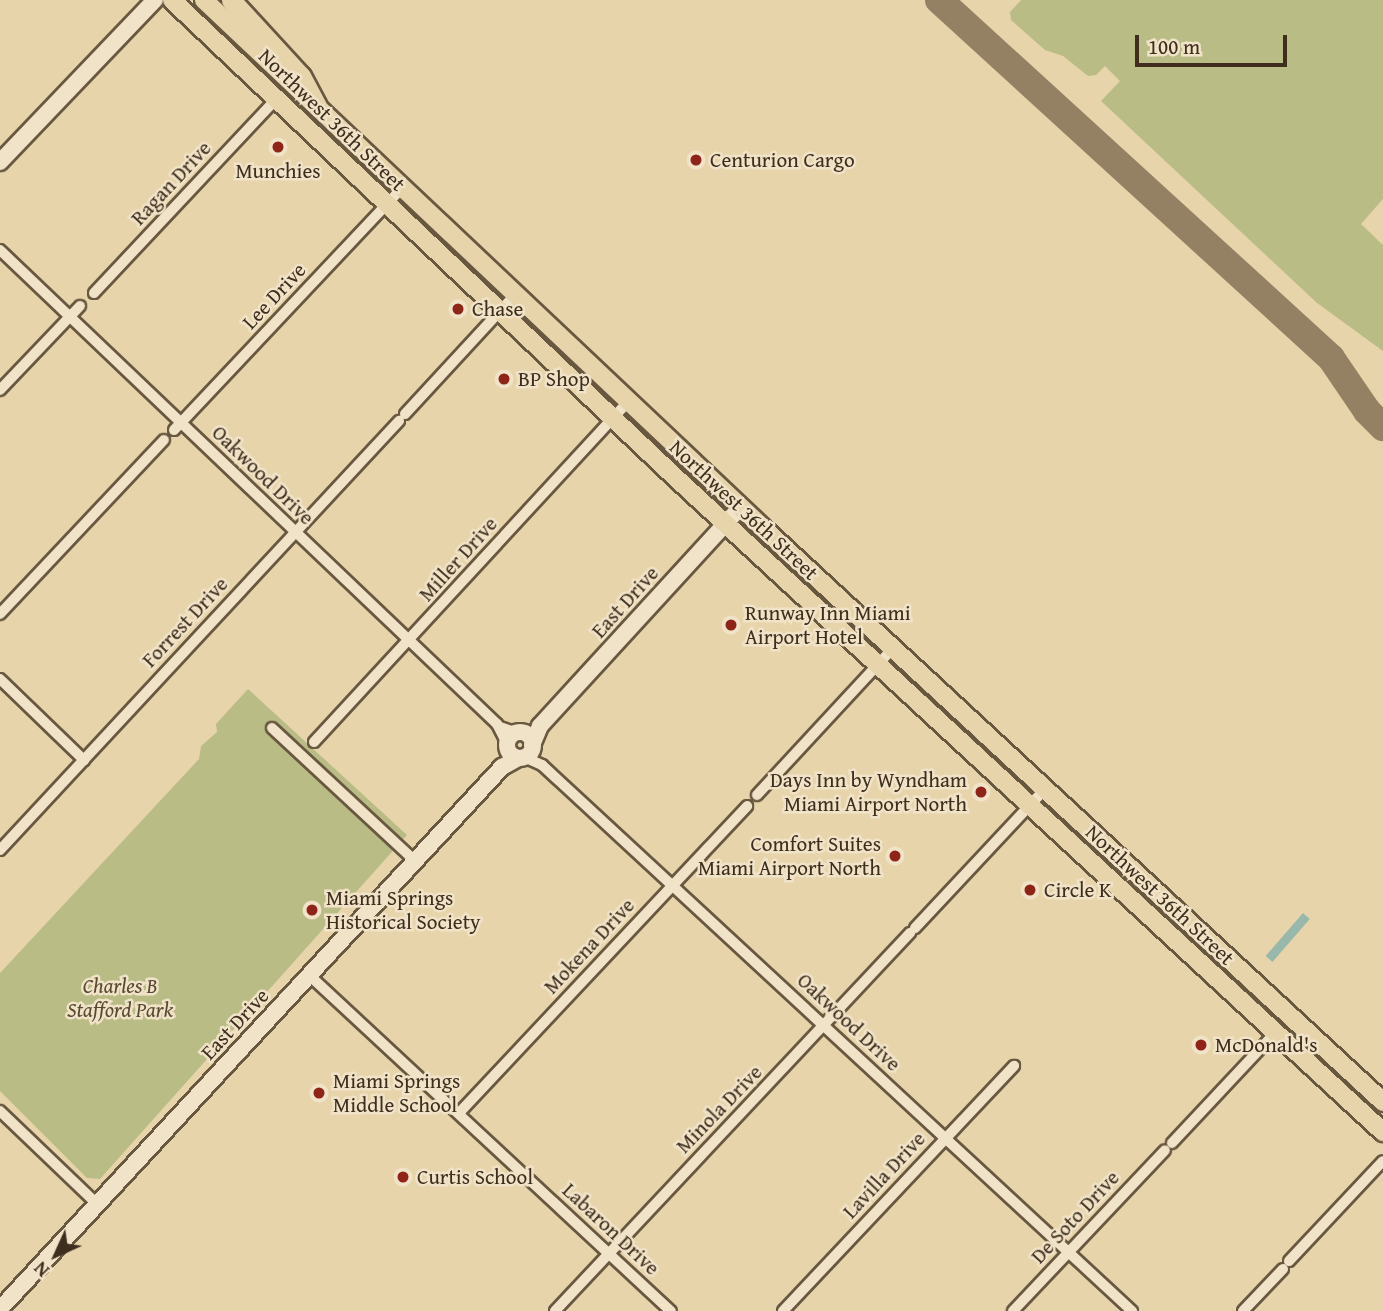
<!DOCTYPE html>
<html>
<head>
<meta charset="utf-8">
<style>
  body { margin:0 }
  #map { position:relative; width:1383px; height:1311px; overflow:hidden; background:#e8d4ab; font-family:"Gentium Book Plus",serif }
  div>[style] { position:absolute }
  .green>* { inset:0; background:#babc86 }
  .water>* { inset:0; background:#97b8aa; transform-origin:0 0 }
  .taxiway>* { height:28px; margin:-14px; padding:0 14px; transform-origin:14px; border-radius:14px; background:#948164 }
  .roads { filter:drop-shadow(2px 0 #695840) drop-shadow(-2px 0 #695840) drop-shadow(0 2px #695840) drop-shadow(0 -2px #695840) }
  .street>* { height:10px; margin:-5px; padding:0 5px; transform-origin:5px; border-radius:5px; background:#f0e3c8 }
  .secondary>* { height:16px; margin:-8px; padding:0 8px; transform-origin:8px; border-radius:8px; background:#f0e3c8 }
  .secondary>.ring { margin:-8px; padding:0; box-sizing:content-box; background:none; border:16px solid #f0e3c8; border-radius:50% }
  .primary>* { height:18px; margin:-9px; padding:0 9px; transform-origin:9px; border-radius:9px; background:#e8d4ab }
  .highway>* { height:19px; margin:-9.5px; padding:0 9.5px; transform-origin:9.5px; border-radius:9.5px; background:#e8d4ab }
  .dots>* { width:19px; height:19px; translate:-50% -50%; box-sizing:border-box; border:4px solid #f0e3c8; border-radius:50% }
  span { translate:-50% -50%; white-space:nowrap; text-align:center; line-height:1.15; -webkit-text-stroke:5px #f0e3c8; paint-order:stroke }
  .street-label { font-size:21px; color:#3f2e1d }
  .poi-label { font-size:21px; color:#3f2e1d }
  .left { translate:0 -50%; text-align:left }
  .right { translate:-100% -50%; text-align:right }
  .park-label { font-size:21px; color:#584a32; font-style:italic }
  .north { position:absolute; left:21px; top:1220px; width:70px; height:70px; -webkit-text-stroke:5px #f0e3c8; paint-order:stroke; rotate:225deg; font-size:19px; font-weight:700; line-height:28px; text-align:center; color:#3f2e1d }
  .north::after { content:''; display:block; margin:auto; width:24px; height:32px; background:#3f2e1d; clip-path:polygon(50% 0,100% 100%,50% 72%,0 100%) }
  .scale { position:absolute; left:1135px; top:35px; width:152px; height:32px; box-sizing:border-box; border:4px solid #3f2e1d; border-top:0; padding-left:9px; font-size:21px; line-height:24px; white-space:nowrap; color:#3f2e1d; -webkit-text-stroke:5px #f0e3c8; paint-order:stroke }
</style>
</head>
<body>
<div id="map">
  <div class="green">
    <div style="clip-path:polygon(1021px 0,1383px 0,1383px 199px,1361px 224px,1383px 245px,1383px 351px,1317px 303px,1101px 101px,1120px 81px,1105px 66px,1096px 75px,1088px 76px,1063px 56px,1045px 50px,1011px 20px,1010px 12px)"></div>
    <div style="clip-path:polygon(248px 689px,407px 835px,100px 1179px,87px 1178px,0 1091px,0 973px,199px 759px,201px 746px,217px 732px,216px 724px)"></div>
  </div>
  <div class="water">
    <div style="left:1303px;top:913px;width:9px;height:57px;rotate:41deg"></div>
  </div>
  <div class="taxiway">
    <div style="left:939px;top:0;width:531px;rotate:42.4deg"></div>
    <div style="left:1331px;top:358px;width:64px;rotate:55.8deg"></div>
    <div style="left:1367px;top:411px;width:23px;rotate:45deg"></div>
  </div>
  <div class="roads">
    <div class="street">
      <div style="left:0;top:250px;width:687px;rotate:43.64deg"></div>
      <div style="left:497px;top:724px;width:22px;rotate:63deg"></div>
      <div style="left:94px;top:293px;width:266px;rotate:-46.8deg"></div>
      <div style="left:0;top:390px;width:116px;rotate:-46.4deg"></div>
      <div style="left:405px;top:414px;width:162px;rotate:-47.3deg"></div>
      <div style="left:174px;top:430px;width:332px;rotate:-46.7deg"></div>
      <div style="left:0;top:614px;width:239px;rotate:-46.7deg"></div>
      <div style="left:0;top:679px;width:117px;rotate:44deg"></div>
      <div style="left:500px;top:727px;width:18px;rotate:19deg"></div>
      <div style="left:272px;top:728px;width:195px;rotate:42.9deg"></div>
      <div style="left:314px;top:742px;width:463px;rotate:-47.3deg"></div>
      <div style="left:524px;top:757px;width:20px;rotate:24deg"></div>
      <div style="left:542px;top:765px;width:804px;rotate:42.78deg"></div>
      <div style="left:757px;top:795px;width:200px;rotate:-47.2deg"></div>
      <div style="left:0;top:850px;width:586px;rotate:-47.08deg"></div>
      <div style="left:915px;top:928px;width:190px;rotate:-46.9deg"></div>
      <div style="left:309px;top:975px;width:494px;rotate:42.9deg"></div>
      <div style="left:0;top:1111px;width:134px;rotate:43.8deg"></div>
      <div style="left:459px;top:1113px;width:421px;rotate:-46.8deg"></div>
      <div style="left:1172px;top:1143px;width:151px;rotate:-46.9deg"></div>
      <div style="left:1289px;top:1261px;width:137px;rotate:-46.8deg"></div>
      <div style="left:555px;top:1311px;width:519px;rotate:-46.8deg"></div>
      <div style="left:783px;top:1311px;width:337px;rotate:-46.7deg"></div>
      <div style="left:1013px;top:1311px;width:221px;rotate:-46.6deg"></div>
      <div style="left:1243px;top:1311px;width:58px;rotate:-46.4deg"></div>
    </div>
    <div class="secondary">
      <div style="left:0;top:162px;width:224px;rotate:-46.3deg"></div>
      <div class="ring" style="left:507px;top:732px;width:10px;height:10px"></div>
      <div style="left:532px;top:745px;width:21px;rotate:-67deg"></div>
      <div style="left:540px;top:726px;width:297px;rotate:-47.5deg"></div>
      <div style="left:0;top:1309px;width:739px;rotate:-47.19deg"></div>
      <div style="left:502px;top:767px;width:18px;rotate:-29deg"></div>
    </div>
    <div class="primary">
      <div style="left:172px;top:0;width:693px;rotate:43.48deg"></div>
      <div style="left:675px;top:477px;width:965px;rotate:42.77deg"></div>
      <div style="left:204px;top:0;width:769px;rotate:43.37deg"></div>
      <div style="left:763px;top:528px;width:845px;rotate:42.79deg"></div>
    </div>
    <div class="highway">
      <div style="left:231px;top:0;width:103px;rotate:47.4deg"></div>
      <div style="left:301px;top:76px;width:34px;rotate:62deg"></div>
    </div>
  </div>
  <div class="dots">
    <div style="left:278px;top:147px;background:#8f2418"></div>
    <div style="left:696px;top:160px;background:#8f2418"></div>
    <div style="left:458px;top:309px;background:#8f2418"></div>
    <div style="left:504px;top:379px;background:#8f2418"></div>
    <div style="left:731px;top:625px;background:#8f2418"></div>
    <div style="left:981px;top:792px;background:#8f2418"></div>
    <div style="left:895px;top:856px;background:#8f2418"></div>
    <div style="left:1030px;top:890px;background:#8f2418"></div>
    <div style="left:312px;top:910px;background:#8f2418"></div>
    <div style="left:1201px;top:1045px;background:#8f2418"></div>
    <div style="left:319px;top:1093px;background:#8f2418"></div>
    <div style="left:403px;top:1177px;background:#8f2418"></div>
  </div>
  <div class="street-label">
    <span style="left:332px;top:120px;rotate:44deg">Northwest 36th Street</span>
    <span style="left:171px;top:183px;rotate:-47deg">Ragan Drive</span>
    <span style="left:274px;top:296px;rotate:-47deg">Lee Drive</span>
    <span style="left:263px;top:475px;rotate:44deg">Oakwood Drive</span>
    <span style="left:744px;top:510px;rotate:43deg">Northwest 36th Street</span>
    <span style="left:458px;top:559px;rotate:-48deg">Miller Drive</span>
    <span style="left:625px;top:602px;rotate:-48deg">East Drive</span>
    <span style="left:185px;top:622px;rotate:-47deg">Forrest Drive</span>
    <span style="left:1160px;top:895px;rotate:43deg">Northwest 36th Street</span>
    <span style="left:589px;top:946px;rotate:-47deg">Mokena Drive</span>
    <span style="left:849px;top:1022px;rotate:43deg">Oakwood Drive</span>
    <span style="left:235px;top:1024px;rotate:-47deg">East Drive</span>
    <span style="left:719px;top:1109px;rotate:-46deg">Minola Drive</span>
    <span style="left:884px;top:1175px;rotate:-47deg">Lavilla Drive</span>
    <span style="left:1075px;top:1217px;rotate:-47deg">De Soto Drive</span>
    <span style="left:611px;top:1229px;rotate:43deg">Labaron Drive</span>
  </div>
  <div class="poi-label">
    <span class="left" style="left:710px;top:160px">Centurion Cargo</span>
    <span style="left:278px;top:171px">Munchies</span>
    <span class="left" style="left:472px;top:309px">Chase</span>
    <span class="left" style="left:518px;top:379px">BP Shop</span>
    <span class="left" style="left:745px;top:625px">Runway Inn Miami<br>Airport Hotel</span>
    <span class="right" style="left:967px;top:792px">Days Inn by Wyndham<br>Miami Airport North</span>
    <span class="right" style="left:881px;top:856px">Comfort Suites<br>Miami Airport North</span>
    <span class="left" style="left:1044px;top:890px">Circle K</span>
    <span class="left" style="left:326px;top:910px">Miami Springs<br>Historical Society</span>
    <span class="left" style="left:1215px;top:1045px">McDonald's</span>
    <span class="left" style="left:333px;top:1093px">Miami Springs<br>Middle School</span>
    <span class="left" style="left:417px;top:1177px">Curtis School</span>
  </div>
  <div class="park-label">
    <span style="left:120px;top:998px">Charles B<br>Stafford Park</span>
  </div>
  <div class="north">N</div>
  <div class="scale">100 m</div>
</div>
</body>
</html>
